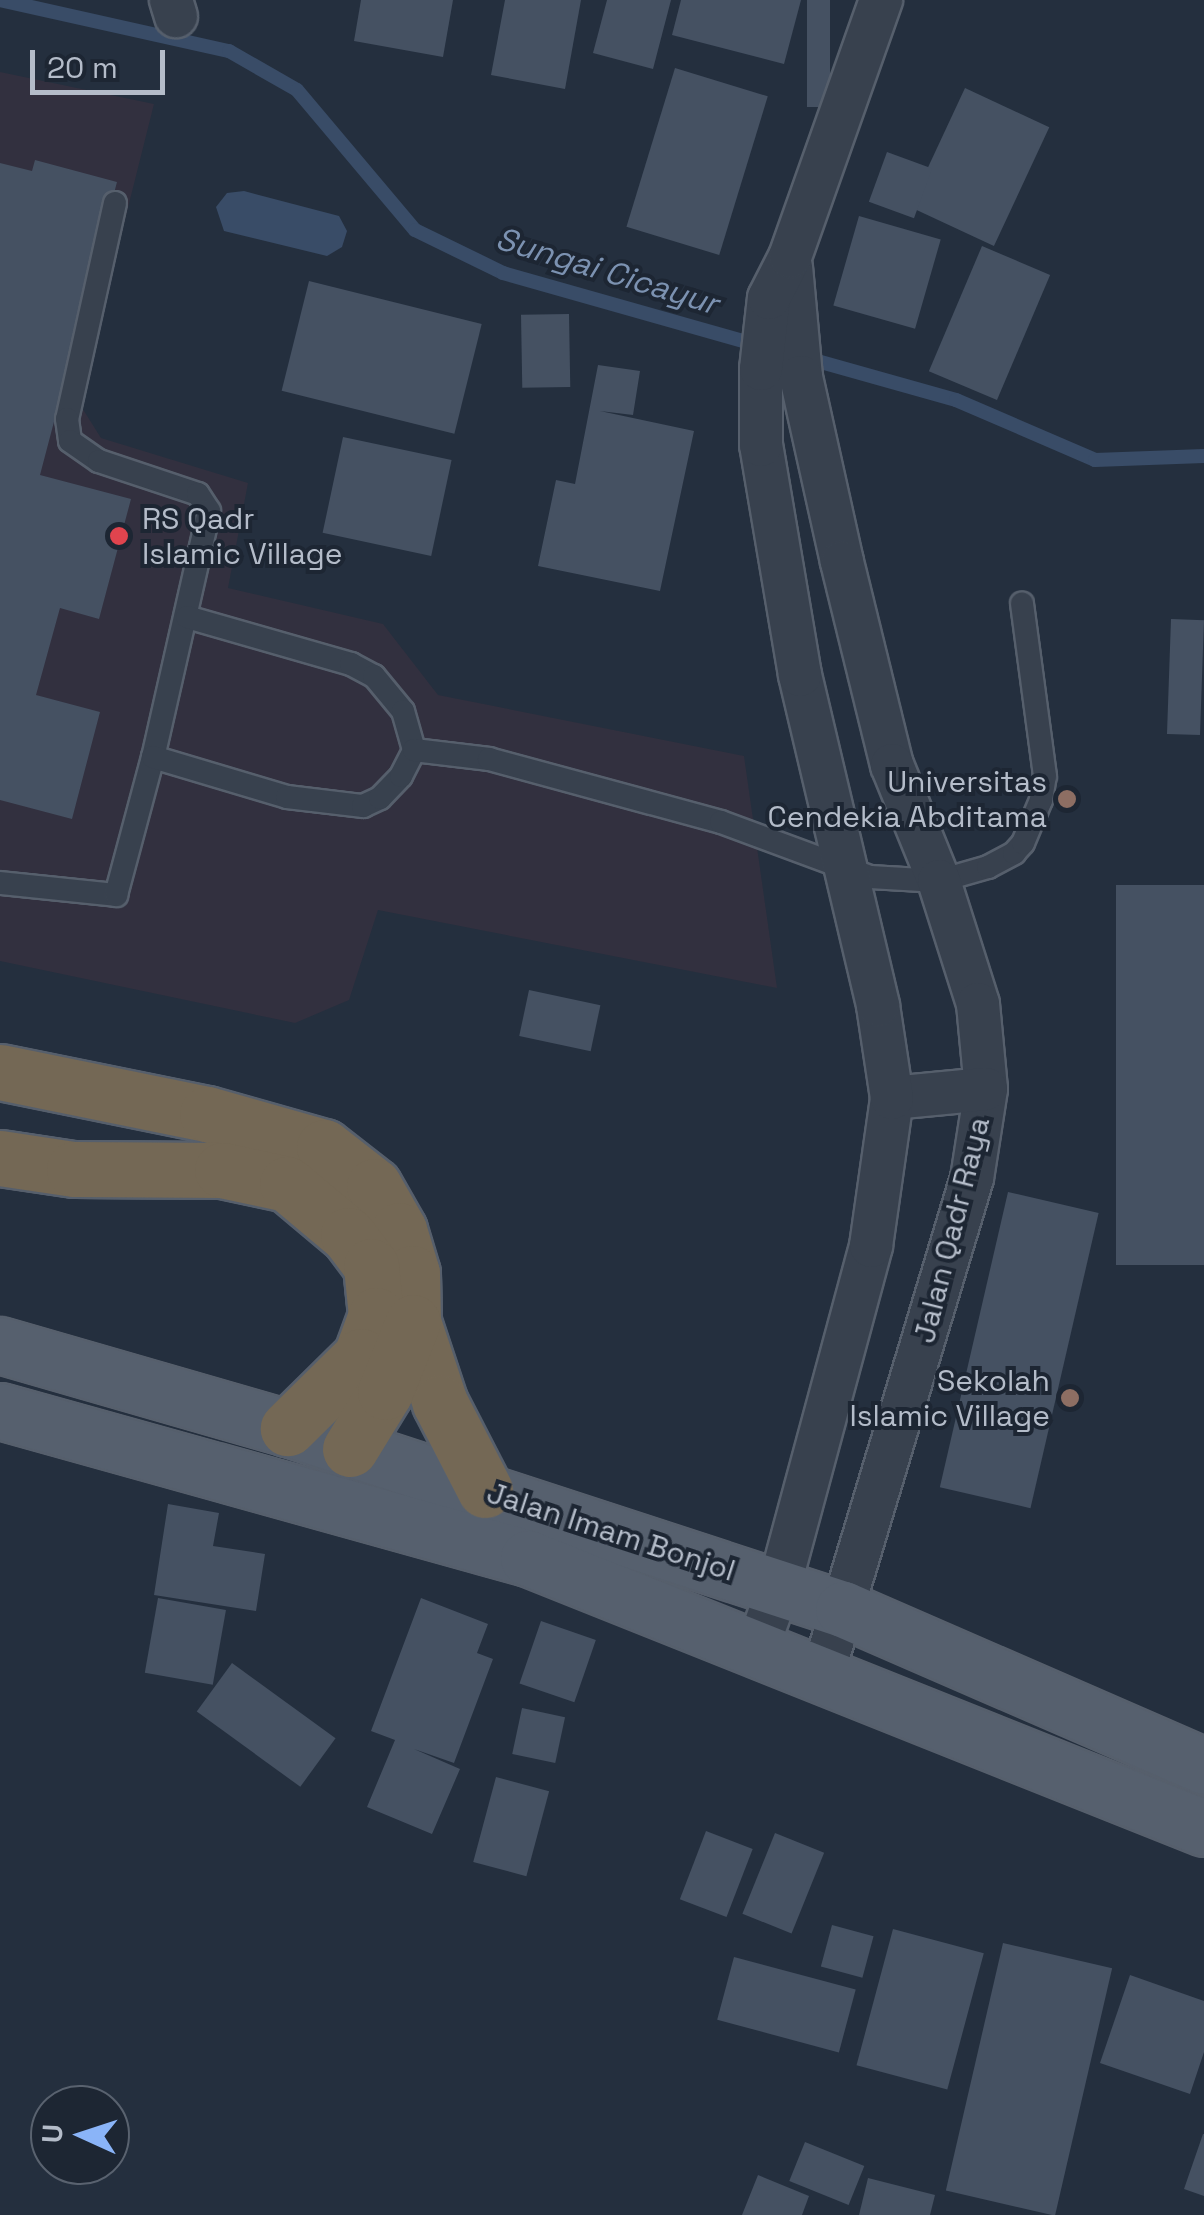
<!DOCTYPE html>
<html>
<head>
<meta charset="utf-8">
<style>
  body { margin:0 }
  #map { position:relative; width:1204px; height:2215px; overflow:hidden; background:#242f3e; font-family:"Space Grotesk",sans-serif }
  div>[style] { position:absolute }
  .medical>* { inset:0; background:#32303f }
  .water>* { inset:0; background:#394c67 }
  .stream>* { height:14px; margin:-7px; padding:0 7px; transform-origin:7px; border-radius:7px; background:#394c67 }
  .building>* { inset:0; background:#455162; transform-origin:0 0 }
  .roads { filter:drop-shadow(2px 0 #565f6c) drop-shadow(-2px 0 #565f6c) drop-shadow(0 2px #565f6c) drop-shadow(0 -2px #565f6c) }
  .service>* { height:22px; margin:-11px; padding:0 11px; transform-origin:11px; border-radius:11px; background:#38414e }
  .minor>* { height:42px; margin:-21px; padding:0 21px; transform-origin:21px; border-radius:21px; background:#38414e }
  .primary>* { height:55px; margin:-27.5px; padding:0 27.5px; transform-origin:27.5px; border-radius:27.5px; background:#56606e }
  .motorway>* { height:55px; margin:-27.5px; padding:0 27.5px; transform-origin:27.5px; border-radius:27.5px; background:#746855 }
  .dots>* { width:28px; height:28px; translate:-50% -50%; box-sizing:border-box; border:5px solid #1d2633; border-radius:50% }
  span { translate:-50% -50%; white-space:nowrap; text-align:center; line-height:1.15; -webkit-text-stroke:8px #1d2633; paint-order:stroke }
  .poi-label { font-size:30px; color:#b4bcc9 }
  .left { translate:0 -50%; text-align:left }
  .right { translate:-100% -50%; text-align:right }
  .street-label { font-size:30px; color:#b4bcc9 }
  .water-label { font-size:32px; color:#7c92b1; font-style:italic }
  .north { position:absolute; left:30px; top:2085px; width:100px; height:100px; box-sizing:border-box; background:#1d2633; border:2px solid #59626f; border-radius:50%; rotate:273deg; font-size:28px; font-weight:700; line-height:40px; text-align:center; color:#b4bcc9 }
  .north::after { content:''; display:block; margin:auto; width:35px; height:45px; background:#8ab4f8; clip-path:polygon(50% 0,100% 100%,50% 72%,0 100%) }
  .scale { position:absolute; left:30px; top:50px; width:135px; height:45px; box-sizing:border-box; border:5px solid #b4bcc9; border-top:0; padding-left:12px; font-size:30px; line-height:35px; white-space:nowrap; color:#b4bcc9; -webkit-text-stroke:8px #1d2633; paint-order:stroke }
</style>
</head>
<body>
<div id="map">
  <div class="medical">
    <div style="clip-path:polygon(0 72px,154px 104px,79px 403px,101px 438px,248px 483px,228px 588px,383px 624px,438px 695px,744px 756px,777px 988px,378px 910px,349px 1000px,295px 1023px,0 961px)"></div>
  </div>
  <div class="water">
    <div style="clip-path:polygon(244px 191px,339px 216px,347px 231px,342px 247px,327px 256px,224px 231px,216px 207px,227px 193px)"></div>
  </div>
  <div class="stream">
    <div style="left:0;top:0;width:235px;rotate:12.6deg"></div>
    <div style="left:229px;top:51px;width:78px;rotate:29.8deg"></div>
    <div style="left:297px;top:90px;width:183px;rotate:49.9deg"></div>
    <div style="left:415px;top:230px;width:98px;rotate:26deg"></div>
    <div style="left:503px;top:273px;width:265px;rotate:15.8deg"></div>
    <div style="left:803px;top:357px;width:159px;rotate:15.7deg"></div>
    <div style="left:956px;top:400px;width:151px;rotate:23.3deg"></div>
    <div style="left:1095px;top:460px;width:109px;rotate:-2.1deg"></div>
  </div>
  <div class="building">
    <div style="clip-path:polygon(361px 0,453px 0,443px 57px,354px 41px)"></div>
    <div style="clip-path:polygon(505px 0,581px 0,565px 89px,491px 75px)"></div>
    <div style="clip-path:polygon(607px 0,671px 0,653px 69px,593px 53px)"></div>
    <div style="clip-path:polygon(681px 0,801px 0,784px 64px,672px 35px)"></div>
    <div style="left:807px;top:0;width:23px;height:107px"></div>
    <div style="left:675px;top:68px;width:97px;height:166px;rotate:17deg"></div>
    <div style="left:965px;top:88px;width:93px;height:131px;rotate:25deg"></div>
    <div style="left:887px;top:152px;width:48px;height:53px;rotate:20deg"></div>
    <div style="clip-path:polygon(35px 160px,117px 182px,40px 475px,131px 499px,99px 619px,60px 608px,36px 695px,100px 712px,72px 819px,0 800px,0 163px,32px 171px)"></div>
    <div style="left:859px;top:216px;width:85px;height:93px;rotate:16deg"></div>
    <div style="left:982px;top:246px;width:74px;height:136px;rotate:23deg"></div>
    <div style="left:309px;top:281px;width:178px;height:113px;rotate:14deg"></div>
    <div style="left:569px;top:314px;width:73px;height:48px;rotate:89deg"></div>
    <div style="clip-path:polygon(598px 365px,640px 371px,633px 415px,600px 411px,694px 431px,660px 591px,538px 566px,556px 480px,575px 484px)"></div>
    <div style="left:343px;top:437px;width:111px;height:98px;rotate:12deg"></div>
    <div style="left:1171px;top:619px;width:33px;height:115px;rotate:2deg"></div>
    <div style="left:1204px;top:885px;width:380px;height:88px;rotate:90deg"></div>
    <div style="left:529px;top:990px;width:73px;height:47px;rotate:12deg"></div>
    <div style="left:1008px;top:1192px;width:93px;height:303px;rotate:13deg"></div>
    <div style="clip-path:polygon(168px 1504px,219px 1513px,213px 1546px,265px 1554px,256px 1611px,154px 1595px)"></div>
    <div style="left:158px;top:1598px;width:69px;height:76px;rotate:10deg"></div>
    <div style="clip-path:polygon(421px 1598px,488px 1624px,477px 1653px,493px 1659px,454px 1763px,414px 1749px,460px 1769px,432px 1834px,367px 1807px,395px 1740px,371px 1731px)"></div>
    <div style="left:541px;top:1621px;width:58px;height:66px;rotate:19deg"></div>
    <div style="left:232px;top:1663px;width:128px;height:60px;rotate:36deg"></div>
    <div style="left:522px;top:1708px;width:44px;height:47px;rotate:12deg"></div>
    <div style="left:496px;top:1777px;width:55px;height:88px;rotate:15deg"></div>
    <div style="left:706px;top:1831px;width:50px;height:73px;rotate:21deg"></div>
    <div style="left:775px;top:1833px;width:53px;height:87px;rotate:22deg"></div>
    <div style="left:832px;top:1925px;width:43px;height:43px;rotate:15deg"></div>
    <div style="left:893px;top:1929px;width:94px;height:141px;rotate:15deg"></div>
    <div style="left:1003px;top:1943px;width:112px;height:254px;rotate:13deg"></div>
    <div style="left:734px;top:1957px;width:126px;height:65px;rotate:15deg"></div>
    <div style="clip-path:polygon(1130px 1975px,1204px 2001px,1204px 2052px,1190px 2094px,1100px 2063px)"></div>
    <div style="clip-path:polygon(1203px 2134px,1204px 2134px,1204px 2196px,1184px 2189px)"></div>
    <div style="left:805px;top:2142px;width:64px;height:42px;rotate:22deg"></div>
    <div style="clip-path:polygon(758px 2175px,809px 2196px,802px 2215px,742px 2215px)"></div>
    <div style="clip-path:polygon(868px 2178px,935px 2195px,930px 2215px,859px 2215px)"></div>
  </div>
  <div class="roads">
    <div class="service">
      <div style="left:115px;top:203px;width:221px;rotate:102.5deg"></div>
      <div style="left:67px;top:419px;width:22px;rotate:82deg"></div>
      <div style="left:70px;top:441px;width:35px;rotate:35deg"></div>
      <div style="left:99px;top:461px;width:104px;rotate:18.4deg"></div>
      <div style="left:198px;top:494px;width:20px;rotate:57deg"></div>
      <div style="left:209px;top:511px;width:252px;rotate:102.8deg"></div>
      <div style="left:187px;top:617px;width:171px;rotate:16deg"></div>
      <div style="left:351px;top:664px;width:26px;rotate:28deg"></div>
      <div style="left:374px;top:676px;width:45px;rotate:50.4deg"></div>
      <div style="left:403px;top:711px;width:41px;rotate:74.2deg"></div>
      <div style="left:0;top:883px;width:117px;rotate:5.9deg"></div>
      <div style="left:116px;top:895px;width:143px;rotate:-75deg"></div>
      <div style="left:153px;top:757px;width:140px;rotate:16.6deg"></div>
      <div style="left:287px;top:797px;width:77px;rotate:6.8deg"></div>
      <div style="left:363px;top:806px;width:19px;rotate:-25deg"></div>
      <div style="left:380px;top:798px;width:30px;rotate:-46deg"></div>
      <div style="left:401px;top:776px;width:29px;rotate:-63deg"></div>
      <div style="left:414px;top:750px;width:76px;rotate:6.8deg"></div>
      <div style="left:489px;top:759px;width:240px;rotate:15.2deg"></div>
      <div style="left:721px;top:822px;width:159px;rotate:20.3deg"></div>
      <div style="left:870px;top:877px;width:69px;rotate:3.3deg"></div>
      <div style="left:939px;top:881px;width:51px;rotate:-15.9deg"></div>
      <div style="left:988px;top:867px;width:30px;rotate:-28deg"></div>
      <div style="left:1014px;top:853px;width:13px;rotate:-48deg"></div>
      <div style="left:1023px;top:843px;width:47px;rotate:-67.3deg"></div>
      <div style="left:1041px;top:800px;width:24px;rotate:-81deg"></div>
      <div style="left:1045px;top:776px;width:174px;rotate:-97.6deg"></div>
    </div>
    <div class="minor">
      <div style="left:171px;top:0;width:17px;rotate:73deg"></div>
      <div style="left:791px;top:267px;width:110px;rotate:84.8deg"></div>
      <div style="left:801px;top:377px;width:189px;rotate:77.5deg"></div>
      <div style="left:842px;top:562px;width:209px;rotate:76.2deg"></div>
      <div style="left:892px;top:765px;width:125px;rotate:67.9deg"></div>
      <div style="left:939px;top:881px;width:129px;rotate:72.4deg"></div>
      <div style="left:978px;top:1004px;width:85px;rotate:84.6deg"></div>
      <div style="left:986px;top:1089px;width:90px;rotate:98.9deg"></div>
      <div style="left:972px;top:1178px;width:520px;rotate:106.76deg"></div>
      <div style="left:892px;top:1098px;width:94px;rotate:-5.5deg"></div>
      <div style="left:756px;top:1651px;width:68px;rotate:-70.2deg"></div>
      <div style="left:779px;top:1587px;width:353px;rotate:-74.9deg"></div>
      <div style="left:871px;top:1246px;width:149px;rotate:-81.9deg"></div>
      <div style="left:892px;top:1098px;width:94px;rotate:-98.6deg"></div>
      <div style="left:878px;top:1005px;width:339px;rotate:-103.3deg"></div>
      <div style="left:800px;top:675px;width:233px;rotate:-99.6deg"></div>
      <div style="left:761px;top:445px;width:76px;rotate:-90deg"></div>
      <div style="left:761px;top:369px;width:71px;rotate:-83.6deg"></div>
      <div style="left:769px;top:298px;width:46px;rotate:-62.9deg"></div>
      <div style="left:790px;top:257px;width:273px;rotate:-70.5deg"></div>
    </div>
    <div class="primary">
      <div style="left:0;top:1345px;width:300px;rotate:16.1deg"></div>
      <div style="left:288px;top:1428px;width:584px;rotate:18.06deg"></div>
      <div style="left:843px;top:1609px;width:394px;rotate:23.5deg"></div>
      <div style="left:0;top:1411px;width:548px;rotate:15.56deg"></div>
      <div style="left:528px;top:1558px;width:728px;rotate:21.77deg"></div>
    </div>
    <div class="motorway">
      <div style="left:0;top:1072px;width:211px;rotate:11.5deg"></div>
      <div style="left:207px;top:1114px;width:122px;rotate:15.8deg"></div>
      <div style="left:324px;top:1147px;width:63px;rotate:38deg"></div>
      <div style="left:374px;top:1186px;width:51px;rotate:60.4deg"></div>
      <div style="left:399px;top:1230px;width:45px;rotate:73.2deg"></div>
      <div style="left:412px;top:1273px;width:49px;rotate:88.8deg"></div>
      <div style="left:413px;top:1322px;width:85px;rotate:71.6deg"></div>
      <div style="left:440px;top:1403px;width:98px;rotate:62.7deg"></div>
      <div style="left:0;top:1158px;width:75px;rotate:8.5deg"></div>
      <div style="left:74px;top:1169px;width:148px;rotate:0.4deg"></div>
      <div style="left:222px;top:1170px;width:66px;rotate:12.2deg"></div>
      <div style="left:287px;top:1184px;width:80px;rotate:39.9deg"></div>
      <div style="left:348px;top:1235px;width:39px;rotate:53deg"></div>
      <div style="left:371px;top:1266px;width:49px;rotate:84.2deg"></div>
      <div style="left:376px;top:1315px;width:44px;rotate:110.1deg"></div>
      <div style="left:361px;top:1356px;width:103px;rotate:135.4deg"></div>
      <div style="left:350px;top:1449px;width:67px;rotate:-58.4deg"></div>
      <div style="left:385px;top:1392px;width:75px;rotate:-68.2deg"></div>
    </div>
  </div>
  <div class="dots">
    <div style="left:119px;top:536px;background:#e0444e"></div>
    <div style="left:1067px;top:799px;background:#8d6e63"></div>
    <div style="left:1070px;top:1398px;background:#8d6e63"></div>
  </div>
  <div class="poi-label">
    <span class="left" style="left:142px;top:536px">RS Qadr<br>Islamic Village</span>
    <span class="right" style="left:1047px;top:799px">Universitas<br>Cendekia Abditama</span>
    <span class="right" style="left:1050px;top:1398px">Sekolah<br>Islamic Village</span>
  </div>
  <div class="street-label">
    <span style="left:952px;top:1230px;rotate:-76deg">Jalan Qadr Raya</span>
    <span style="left:611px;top:1532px;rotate:18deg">Jalan Imam Bonjol</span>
  </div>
  <div class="water-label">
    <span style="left:607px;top:271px;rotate:17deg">Sungai Cicayur</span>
  </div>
  <div class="north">U</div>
  <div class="scale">20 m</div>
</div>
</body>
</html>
